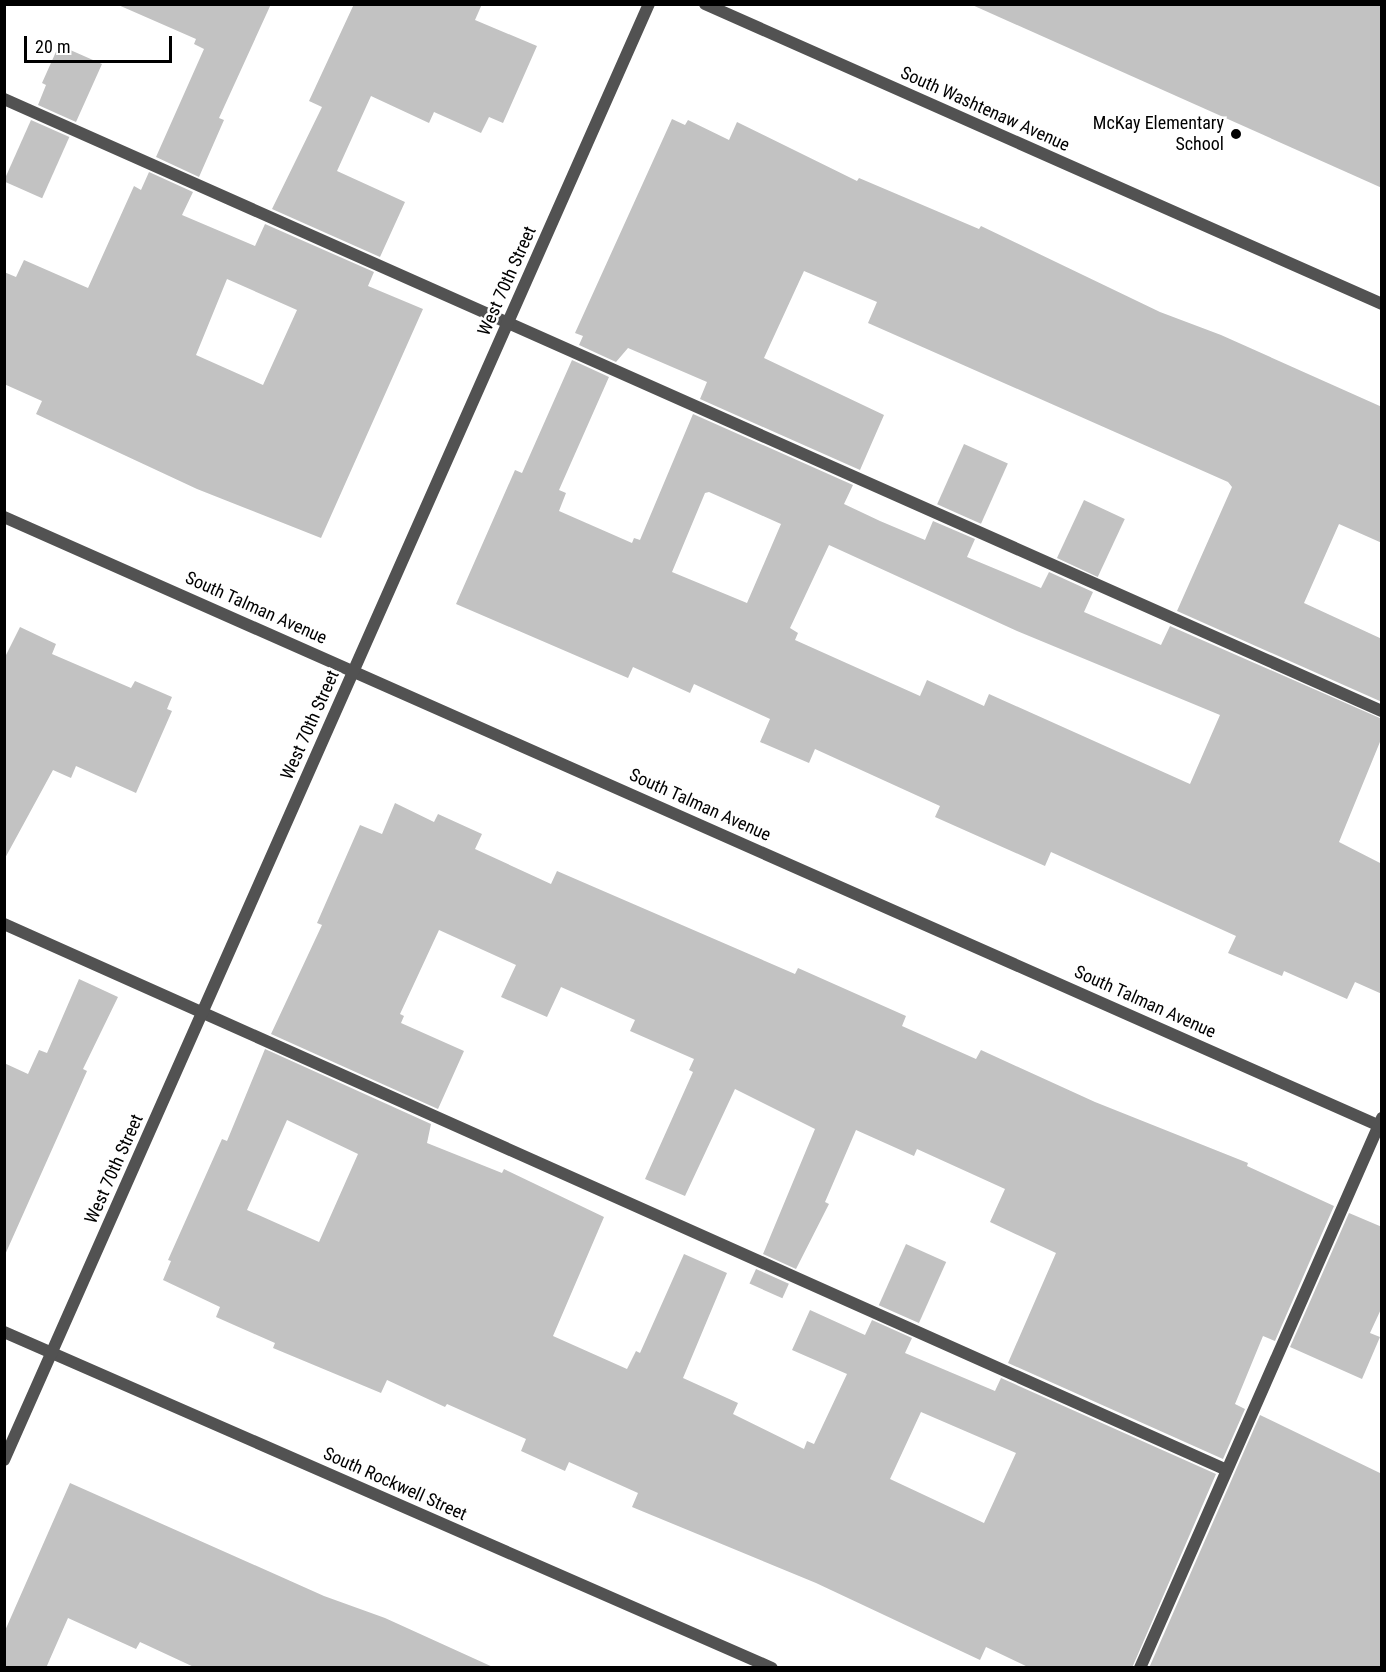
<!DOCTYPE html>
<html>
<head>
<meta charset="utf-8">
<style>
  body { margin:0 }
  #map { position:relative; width:1386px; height:1672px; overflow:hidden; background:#fff; font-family:"Roboto Condensed",sans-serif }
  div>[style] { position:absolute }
  .building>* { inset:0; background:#c2c2c2; transform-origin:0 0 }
  .lane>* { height:12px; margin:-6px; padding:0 6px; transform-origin:6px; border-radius:6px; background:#525252 }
  .street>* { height:12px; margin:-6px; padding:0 6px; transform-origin:6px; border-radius:6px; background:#525252 }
  .dots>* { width:16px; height:16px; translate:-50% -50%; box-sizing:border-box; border:3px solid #fff; border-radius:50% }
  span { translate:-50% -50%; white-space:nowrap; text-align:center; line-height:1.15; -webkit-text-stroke:5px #fff; paint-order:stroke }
  .street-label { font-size:18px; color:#000 }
  .poi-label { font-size:18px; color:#000 }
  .right { translate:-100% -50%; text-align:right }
  .frame { position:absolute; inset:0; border:6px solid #000; pointer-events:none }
  .scale { position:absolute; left:24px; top:36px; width:148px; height:27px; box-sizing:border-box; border:3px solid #000; border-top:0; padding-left:8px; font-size:18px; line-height:21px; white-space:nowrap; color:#000; -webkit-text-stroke:4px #fff; paint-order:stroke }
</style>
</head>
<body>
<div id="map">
  <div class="building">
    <div style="clip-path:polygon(116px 4px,271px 4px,219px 118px,224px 120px,199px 177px,156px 157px,204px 49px,194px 44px,196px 39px)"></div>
    <div style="clip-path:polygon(354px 4px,482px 4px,475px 20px,537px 46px,503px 123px,489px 117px,481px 133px,434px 112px,429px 123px,371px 96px,337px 171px,405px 202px,380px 257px,272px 209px,322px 107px,309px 101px)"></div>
    <div style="clip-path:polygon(970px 4px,1382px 4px,1382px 188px)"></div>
    <div style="clip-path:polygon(59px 45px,102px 64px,76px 122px,38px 105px,46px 85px,42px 83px)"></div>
    <div style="clip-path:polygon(672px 119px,685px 125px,688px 120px,729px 140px,737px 122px,857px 181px,859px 178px,979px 229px,981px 226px,1160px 312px,1221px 335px,1382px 407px,1382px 543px,1339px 524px,1304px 603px,1382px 639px,1382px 702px,1177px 611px,1232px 487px,1228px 482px,868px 323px,877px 302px,804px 271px,764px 358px,884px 415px,860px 470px,700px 399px,707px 382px,628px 348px,616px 362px,579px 345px,583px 336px,575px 333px)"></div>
    <div style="left:31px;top:120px;width:42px;height:67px;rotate:24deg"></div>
    <div style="clip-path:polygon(evenodd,149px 172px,193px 192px,182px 215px,255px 246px,265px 224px,374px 272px,368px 286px,423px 309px,321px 538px,197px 489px,36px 414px,42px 401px,4px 384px,4px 272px,16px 277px,24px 260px,88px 288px,134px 186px,141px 190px,149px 172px,227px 279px,297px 310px,263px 385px,196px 355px,227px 279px)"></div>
    <div style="clip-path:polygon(evenodd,572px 360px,609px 377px,559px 490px,566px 493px,559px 511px,632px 543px,634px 538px,640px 540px,693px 414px,853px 485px,844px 504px,880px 521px,925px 540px,933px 521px,975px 539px,967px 557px,1041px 588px,1049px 572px,1093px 592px,1084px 612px,1161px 645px,1170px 626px,1382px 719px,1382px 737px,1339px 842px,1382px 864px,1382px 994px,1355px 982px,1347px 999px,1284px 971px,1282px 976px,1228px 953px,1236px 936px,1051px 852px,1045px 866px,935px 817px,940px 806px,815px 749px,809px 763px,760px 742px,770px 719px,694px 684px,690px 693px,633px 667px,628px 678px,456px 604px,515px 470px,522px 473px,572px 360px,709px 492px,781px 524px,747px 603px,672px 572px,705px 493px,709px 492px,572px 360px,829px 545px,1017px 631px,1220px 715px,1190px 784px,989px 694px,984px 706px,927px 680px,920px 696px,795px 640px,798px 633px,790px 628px,829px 545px)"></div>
    <div style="left:964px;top:444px;width:48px;height:66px;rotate:24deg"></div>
    <div style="left:1084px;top:500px;width:45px;height:64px;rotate:25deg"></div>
    <div style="clip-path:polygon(20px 627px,56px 644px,52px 654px,131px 688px,135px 681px,172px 697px,167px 709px,172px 711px,136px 793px,76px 766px,71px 778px,53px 770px,4px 860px,4px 659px)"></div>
    <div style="clip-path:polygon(395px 803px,434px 822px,438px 814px,482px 834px,475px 849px,551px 884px,557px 871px,795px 974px,798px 968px,906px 1016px,902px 1026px,976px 1059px,981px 1050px,1095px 1102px,1248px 1163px,1247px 1166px,1334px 1206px,1275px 1341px,1263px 1336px,1235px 1404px,1245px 1409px,1223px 1459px,1008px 1363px,1056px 1253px,990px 1222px,1005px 1189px,917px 1149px,914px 1156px,856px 1130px,825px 1202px,829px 1204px,796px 1269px,763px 1254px,815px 1129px,735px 1089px,685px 1196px,645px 1179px,693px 1072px,689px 1070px,694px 1059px,630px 1031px,635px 1020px,561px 987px,547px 1017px,501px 997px,516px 965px,439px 930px,400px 1014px,404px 1016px,401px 1023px,464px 1051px,438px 1109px,271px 1034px,322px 925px,317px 923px,360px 825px,382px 834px)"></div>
    <div style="clip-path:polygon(79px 979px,118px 997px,83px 1069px,87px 1071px,4px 1257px,4px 1063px,28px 1074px,39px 1050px,47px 1053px)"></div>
    <div style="clip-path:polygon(evenodd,265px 1049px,431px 1124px,427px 1143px,502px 1173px,504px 1169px,604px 1217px,553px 1336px,627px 1369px,636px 1351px,640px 1353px,684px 1254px,727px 1273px,683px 1378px,738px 1403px,733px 1414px,804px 1449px,807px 1441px,814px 1444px,847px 1374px,792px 1350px,810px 1310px,865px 1335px,872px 1320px,912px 1338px,905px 1353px,995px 1391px,1001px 1378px,1216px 1474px,1132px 1668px,1030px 1668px,986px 1647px,980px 1660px,816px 1583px,632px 1507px,638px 1493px,569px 1462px,565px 1471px,521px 1451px,526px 1439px,447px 1404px,445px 1407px,387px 1380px,381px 1393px,273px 1348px,275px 1343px,216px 1317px,220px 1307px,163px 1280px,171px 1261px,168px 1260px,222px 1139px,227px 1141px,265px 1049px,287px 1120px,358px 1154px,319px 1242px,247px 1210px,287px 1120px,265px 1049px,921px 1412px,1016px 1453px,984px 1523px,890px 1479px,921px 1412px)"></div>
    <div style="clip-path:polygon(1349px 1213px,1382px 1227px,1382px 1307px,1370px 1333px,1380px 1337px,1362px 1379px,1290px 1347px)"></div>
    <div style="left:906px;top:1244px;width:44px;height:67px;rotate:24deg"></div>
    <div style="left:756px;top:1269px;width:36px;height:16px;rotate:24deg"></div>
    <div style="clip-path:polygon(1260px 1415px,1382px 1474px,1382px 1668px,1149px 1668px)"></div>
    <div style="clip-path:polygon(70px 1483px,324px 1596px,385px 1618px,495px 1668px,196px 1668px,140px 1642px,136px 1649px,68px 1618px,46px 1668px,4px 1668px,4px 1633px)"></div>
  </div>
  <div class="lane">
    <div style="left:4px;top:99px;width:1508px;rotate:23.95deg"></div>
    <div style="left:4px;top:924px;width:1339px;rotate:24.06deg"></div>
    <div style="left:1140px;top:1668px;width:601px;rotate:-66.25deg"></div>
  </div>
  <div class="street">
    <div style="left:705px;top:4px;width:740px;rotate:23.9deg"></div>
    <div style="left:4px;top:517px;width:1507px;rotate:23.88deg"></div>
    <div style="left:4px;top:1332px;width:838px;rotate:23.63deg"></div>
    <div style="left:4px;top:1460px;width:1592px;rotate:-66.11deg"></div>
  </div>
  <div class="dots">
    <div style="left:1236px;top:134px;background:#000"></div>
  </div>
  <div class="street-label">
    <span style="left:985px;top:109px;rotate:24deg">South Washtenaw Avenue</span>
    <span style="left:507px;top:281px;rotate:-66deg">West 70th Street</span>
    <span style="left:256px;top:608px;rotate:24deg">South Talman Avenue</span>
    <span style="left:310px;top:725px;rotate:-66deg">West 70th Street</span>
    <span style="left:700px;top:805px;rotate:24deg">South Talman Avenue</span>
    <span style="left:1145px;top:1002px;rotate:24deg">South Talman Avenue</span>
    <span style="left:114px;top:1169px;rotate:-66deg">West 70th Street</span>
    <span style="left:395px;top:1484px;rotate:24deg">South Rockwell Street</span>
  </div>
  <div class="poi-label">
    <span class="right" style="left:1224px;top:134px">McKay Elementary<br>School</span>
  </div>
  <div class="frame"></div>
  <div class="scale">20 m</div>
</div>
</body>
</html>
